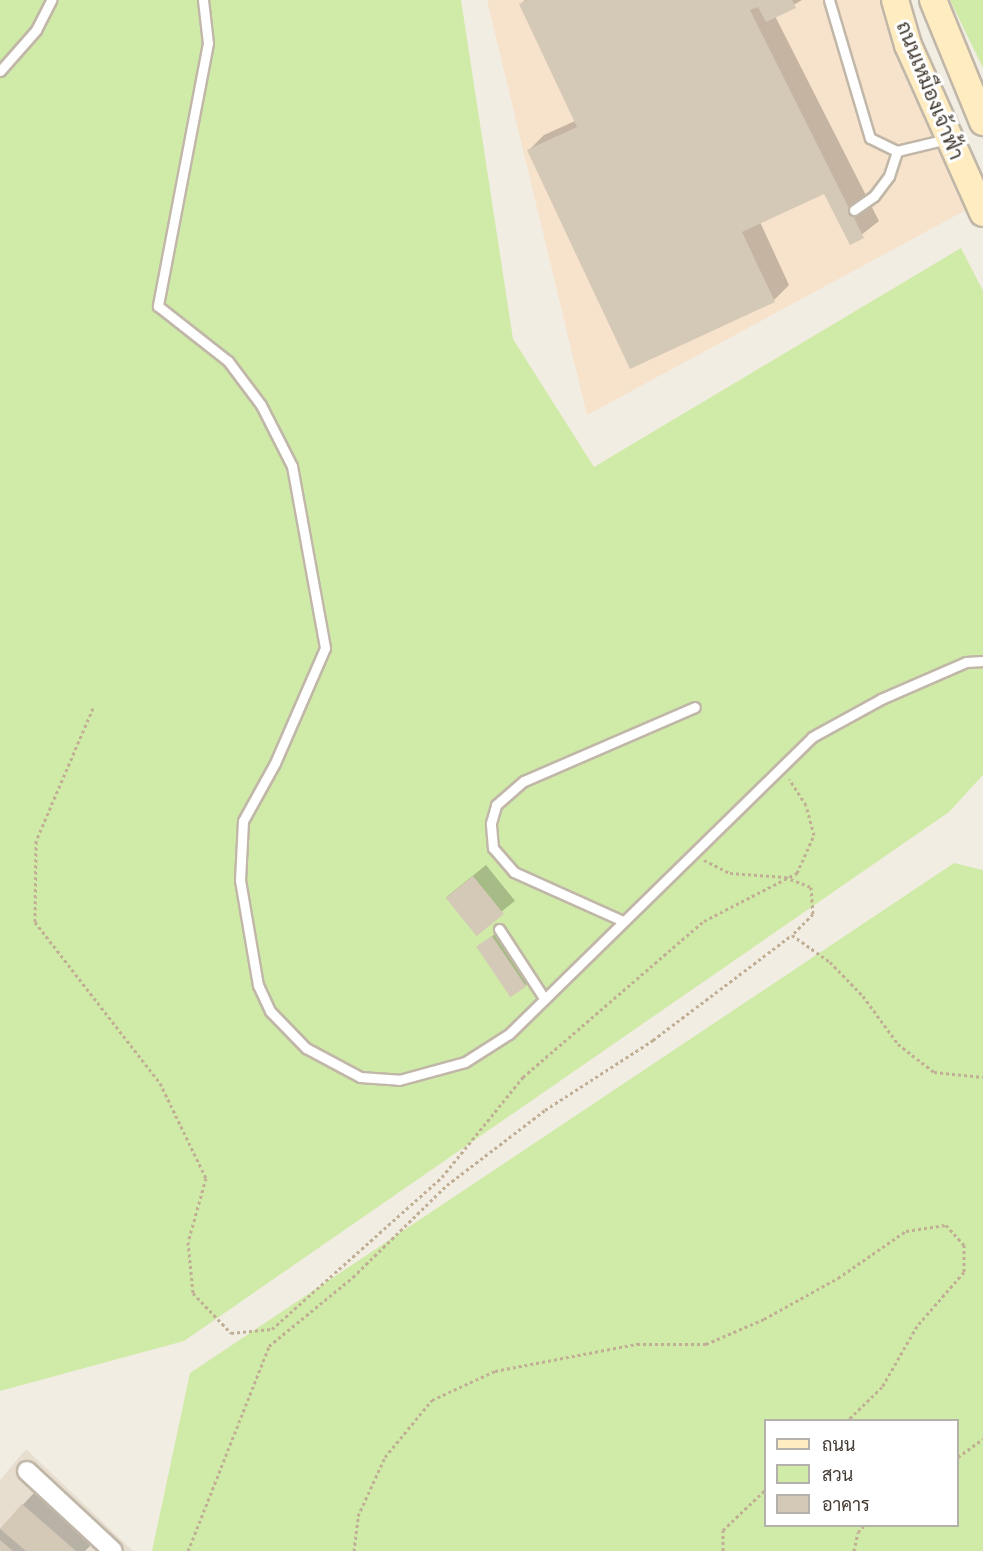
<!DOCTYPE html>
<html>
<head>
<meta charset="utf-8">
<style>
  body { margin:0 }
  #map { position:relative; width:983px; height:1551px; overflow:hidden; background:#f2ede2; font-family:"Open Sans",Sarabun,sans-serif }
  div>[style] { position:absolute }
  .residential>* { inset:0; background:#e7ded0 }
  .commercial>* { inset:0; background:#f7e2cb }
  .green>* { inset:0; background:#d0eaa8 }
  .shadow>* { inset:0; background:#0003; transform-origin:0 0 }
  .building>* { inset:0; background:#d4c8b7; transform-origin:0 0 }
  .path>* { height:3px; margin-top:-1.5px; transform-origin:0; background:repeating-linear-gradient(90deg,#c1af95 0 3px,transparent 0 6px) }
  .roads { filter:drop-shadow(2px 0 #c1b7a8) drop-shadow(-2px 0 #c1b7a8) drop-shadow(0 2px #c1b7a8) drop-shadow(0 -2px #c1b7a8) }
  .lane>* { height:9px; margin:-4.5px; padding:0 4.5px; transform-origin:4.5px; border-radius:4.5px; background:#fff }
  .street>* { height:18px; margin:-9px; padding:0 9px; transform-origin:9px; border-radius:9px; background:#fff }
  .secondary>* { height:26px; margin:-13px; padding:0 13px; transform-origin:13px; border-radius:13px; background:#ffecc0 }
  span { translate:-50% -50%; white-space:nowrap; text-align:center; line-height:1.15; -webkit-text-stroke:6px #fff; paint-order:stroke }
  .street-label { font-size:21px; color:#443c33 }
  .legend { position:absolute; left:764px; top:1419px; width:195px; height:108px; box-sizing:border-box; background:#fff; border:2px solid #b4b1ad; margin:0; padding:8px 10px; list-style:none; font-size:18px; color:#443c33 }
  .legend li { display:flex; align-items:center; gap:12px; height:30px }
  .legend b { width:30px; border:2px solid #b4b1ad }
</style>
</head>
<body>
<div id="map">
  <div class="residential">
    <div style="clip-path:polygon(26px 1449px,133px 1551px,0 1551px,0 1480px)"></div>
  </div>
  <div class="commercial">
    <div style="clip-path:polygon(487px 0,884px 0,903px 73px,966px 210px,587px 415px)"></div>
  </div>
  <div class="green">
    <div style="clip-path:polygon(0 0,461px 0,513px 339px,594px 467px,961px 248px,983px 291px,983px 775px,949px 812px,184px 1341px,0 1391px)"></div>
    <div style="clip-path:polygon(950px 0,983px 0,983px 68px)"></div>
    <div style="clip-path:polygon(evenodd,954px 863px,983px 870px,983px 1551px,152px 1551px,190px 1373px,954px 863px,766px 1420px,958px 1420px,958px 1526px,766px 1526px,766px 1420px)"></div>
  </div>
  <div class="shadow">
    <div style="clip-path:polygon(525px 0,802px 0,775px 16px,879px 221px,851px 243px,825px 192px,760px 222px,789px 285px,774px 300px,529px 150px,544px 135px,575px 121px,521px 4px)"></div>
    <div style="left:486px;top:865px;width:46px;height:50px;rotate:51deg"></div>
    <div style="clip-path:polygon(500px 930px,532px 978px,525px 986px,478px 947px)"></div>
    <div style="clip-path:polygon(34px 1493px,92px 1544px,85px 1551px,0 1551px,0 1529px)"></div>
  </div>
  <div class="building">
    <div style="clip-path:polygon(527px 0,792px 0,796px 8px,766px 22px,758px 7px,750px 10px,864px 238px,850px 245px,824px 194px,742px 232px,775px 302px,630px 369px,527px 150px,577px 127px,519px 4px)"></div>
    <div style="left:473px;top:876px;width:49px;height:35px;rotate:51deg"></div>
    <div style="left:492px;top:936px;width:61px;height:19px;rotate:56deg"></div>
    <div style="clip-path:polygon(22px 1504px,76px 1551px,26px 1551px,0 1529px)"></div>
    <div style="clip-path:polygon(0 1540px,13px 1551px,0 1551px)"></div>
  </div>
  <div class="path">
    <div style="left:93px;top:708px;width:145px;rotate:113.2deg"></div>
    <div style="left:36px;top:841px;width:81px;rotate:90.7deg"></div>
    <div style="left:35px;top:922px;width:204px;rotate:52.2deg"></div>
    <div style="left:160px;top:1083px;width:106px;rotate:64.2deg"></div>
    <div style="left:206px;top:1178px;width:66px;rotate:105.7deg"></div>
    <div style="left:188px;top:1242px;width:51px;rotate:84.4deg"></div>
    <div style="left:193px;top:1293px;width:55px;rotate:46.5deg"></div>
    <div style="left:231px;top:1333px;width:41px;rotate:-5.6deg"></div>
    <div style="left:272px;top:1329px;width:228px;rotate:-41.8deg"></div>
    <div style="left:442px;top:1177px;width:129px;rotate:-51deg"></div>
    <div style="left:523px;top:1077px;width:239px;rotate:-40.8deg"></div>
    <div style="left:704px;top:921px;width:105px;rotate:-27.3deg"></div>
    <div style="left:797px;top:873px;width:42px;rotate:-65.9deg"></div>
    <div style="left:814px;top:835px;width:31px;rotate:-105deg"></div>
    <div style="left:806px;top:805px;width:31px;rotate:-123deg"></div>
    <div style="left:704px;top:860px;width:29px;rotate:27deg"></div>
    <div style="left:730px;top:873px;width:55px;rotate:4.2deg"></div>
    <div style="left:785px;top:877px;width:28px;rotate:21deg"></div>
    <div style="left:811px;top:887px;width:27px;rotate:86deg"></div>
    <div style="left:813px;top:914px;width:30px;rotate:135deg"></div>
    <div style="left:792px;top:935px;width:47px;rotate:35.4deg"></div>
    <div style="left:830px;top:962px;width:47px;rotate:45.9deg"></div>
    <div style="left:863px;top:996px;width:59px;rotate:53.9deg"></div>
    <div style="left:898px;top:1044px;width:46px;rotate:37.9deg"></div>
    <div style="left:934px;top:1072px;width:49px;rotate:5.8deg"></div>
    <div style="left:958px;top:1457px;width:31px;rotate:-36deg"></div>
    <div style="left:188px;top:1551px;width:220px;rotate:-68.4deg"></div>
    <div style="left:269px;top:1346px;width:109px;rotate:-39.4deg"></div>
    <div style="left:353px;top:1277px;width:132px;rotate:-44.4deg"></div>
    <div style="left:447px;top:1185px;width:123px;rotate:-37.4deg"></div>
    <div style="left:545px;top:1110px;width:129px;rotate:-32.9deg"></div>
    <div style="left:653px;top:1040px;width:174px;rotate:-37.1deg"></div>
    <div style="left:354px;top:1551px;width:35px;rotate:-83deg"></div>
    <div style="left:358px;top:1516px;width:65px;rotate:-65.4deg"></div>
    <div style="left:385px;top:1457px;width:74px;rotate:-50.5deg"></div>
    <div style="left:432px;top:1400px;width:69px;rotate:-24.7deg"></div>
    <div style="left:495px;top:1371px;width:145px;rotate:-10.8deg"></div>
    <div style="left:637px;top:1344px;width:69px"></div>
    <div style="left:706px;top:1344px;width:63px;rotate:-23.3deg"></div>
    <div style="left:764px;top:1319px;width:85px;rotate:-29deg"></div>
    <div style="left:838px;top:1278px;width:83px;rotate:-34.7deg"></div>
    <div style="left:906px;top:1231px;width:40px;rotate:-8.5deg"></div>
    <div style="left:946px;top:1225px;width:27px;rotate:48deg"></div>
    <div style="left:964px;top:1245px;width:27px;rotate:90deg"></div>
    <div style="left:964px;top:1272px;width:72px;rotate:131deg"></div>
    <div style="left:917px;top:1326px;width:70px;rotate:119.8deg"></div>
    <div style="left:882px;top:1387px;width:47px;rotate:135.9deg"></div>
    <div style="left:723px;top:1551px;width:21px;rotate:-90deg"></div>
    <div style="left:723px;top:1530px;width:59px;rotate:-43.6deg"></div>
    <div style="left:854px;top:1551px;width:19px;rotate:-78deg"></div>
    <div style="left:858px;top:1532px;width:8px;rotate:-45deg"></div>
  </div>
  <div class="roads">
    <div class="lane">
      <div style="left:203px;top:0;width:43px;rotate:83.4deg"></div>
      <div style="left:208px;top:43px;width:268px;rotate:100.8deg"></div>
      <div style="left:158px;top:306px;width:89px;rotate:38.2deg"></div>
      <div style="left:228px;top:361px;width:55px;rotate:53.1deg"></div>
      <div style="left:261px;top:405px;width:68px;rotate:63.1deg"></div>
      <div style="left:292px;top:466px;width:185px;rotate:79.7deg"></div>
      <div style="left:325px;top:648px;width:125px;rotate:113.5deg"></div>
      <div style="left:275px;top:763px;width:66px;rotate:118.9deg"></div>
      <div style="left:243px;top:821px;width:59px;rotate:92.9deg"></div>
      <div style="left:240px;top:880px;width:107px;rotate:80.3deg"></div>
      <div style="left:258px;top:985px;width:29px;rotate:65deg"></div>
      <div style="left:270px;top:1011px;width:52px;rotate:45.8deg"></div>
      <div style="left:306px;top:1048px;width:61px;rotate:28.2deg"></div>
      <div style="left:360px;top:1077px;width:39px;rotate:4deg"></div>
      <div style="left:399px;top:1080px;width:68px;rotate:-15.3deg"></div>
      <div style="left:465px;top:1062px;width:52px;rotate:-32.5deg"></div>
      <div style="left:509px;top:1034px;width:424px;rotate:-44.4deg"></div>
      <div style="left:812px;top:737px;width:79px;rotate:-28.8deg"></div>
      <div style="left:881px;top:699px;width:93px;rotate:-23.5deg"></div>
      <div style="left:966px;top:662px;width:17px;rotate:-3deg"></div>
      <div style="left:829px;top:0;width:144px;rotate:73.5deg"></div>
      <div style="left:870px;top:138px;width:30px;rotate:26deg"></div>
      <div style="left:897px;top:151px;width:51px;rotate:-13.5deg"></div>
      <div style="left:0;top:71px;width:55px;rotate:-48.7deg"></div>
      <div style="left:36px;top:30px;width:34px;rotate:-63deg"></div>
      <div style="left:854px;top:210px;width:24px;rotate:-35deg"></div>
      <div style="left:874px;top:196px;width:25px;rotate:-53deg"></div>
      <div style="left:889px;top:176px;width:26px;rotate:-72deg"></div>
      <div style="left:623px;top:921px;width:120px;rotate:-155.8deg"></div>
      <div style="left:514px;top:872px;width:32px;rotate:-131deg"></div>
      <div style="left:493px;top:848px;width:25px;rotate:-95deg"></div>
      <div style="left:491px;top:823px;width:19px;rotate:-74deg"></div>
      <div style="left:496px;top:805px;width:37px;rotate:-41deg"></div>
      <div style="left:524px;top:781px;width:186px;rotate:-23.4deg"></div>
      <div style="left:499px;top:929px;width:82px;rotate:56.9deg"></div>
    </div>
    <div class="street">
      <div style="left:27px;top:1471px;width:117px;rotate:42.9deg"></div>
    </div>
    <div class="secondary">
      <div style="left:895px;top:0;width:47px;rotate:73.9deg"></div>
      <div style="left:908px;top:45px;width:184px;rotate:65.9deg"></div>
      <div style="left:933px;top:0;width:132px;rotate:67.7deg"></div>
    </div>
  </div>
  <div class="street-label">
    <span style="left:931px;top:90px;rotate:68deg">ถนนเหมืองเจ้าฟ้า</span>
  </div>
  <ul class="legend">
  <li><b style="height:8px;background:#ffecc0"></b>ถนน</li>
  <li><b style="height:16px;background:#d0eaa8"></b>สวน</li>
  <li><b style="height:16px;background:#d4c8b7"></b>อาคาร</li>
  </ul>
</div>
</body>
</html>
